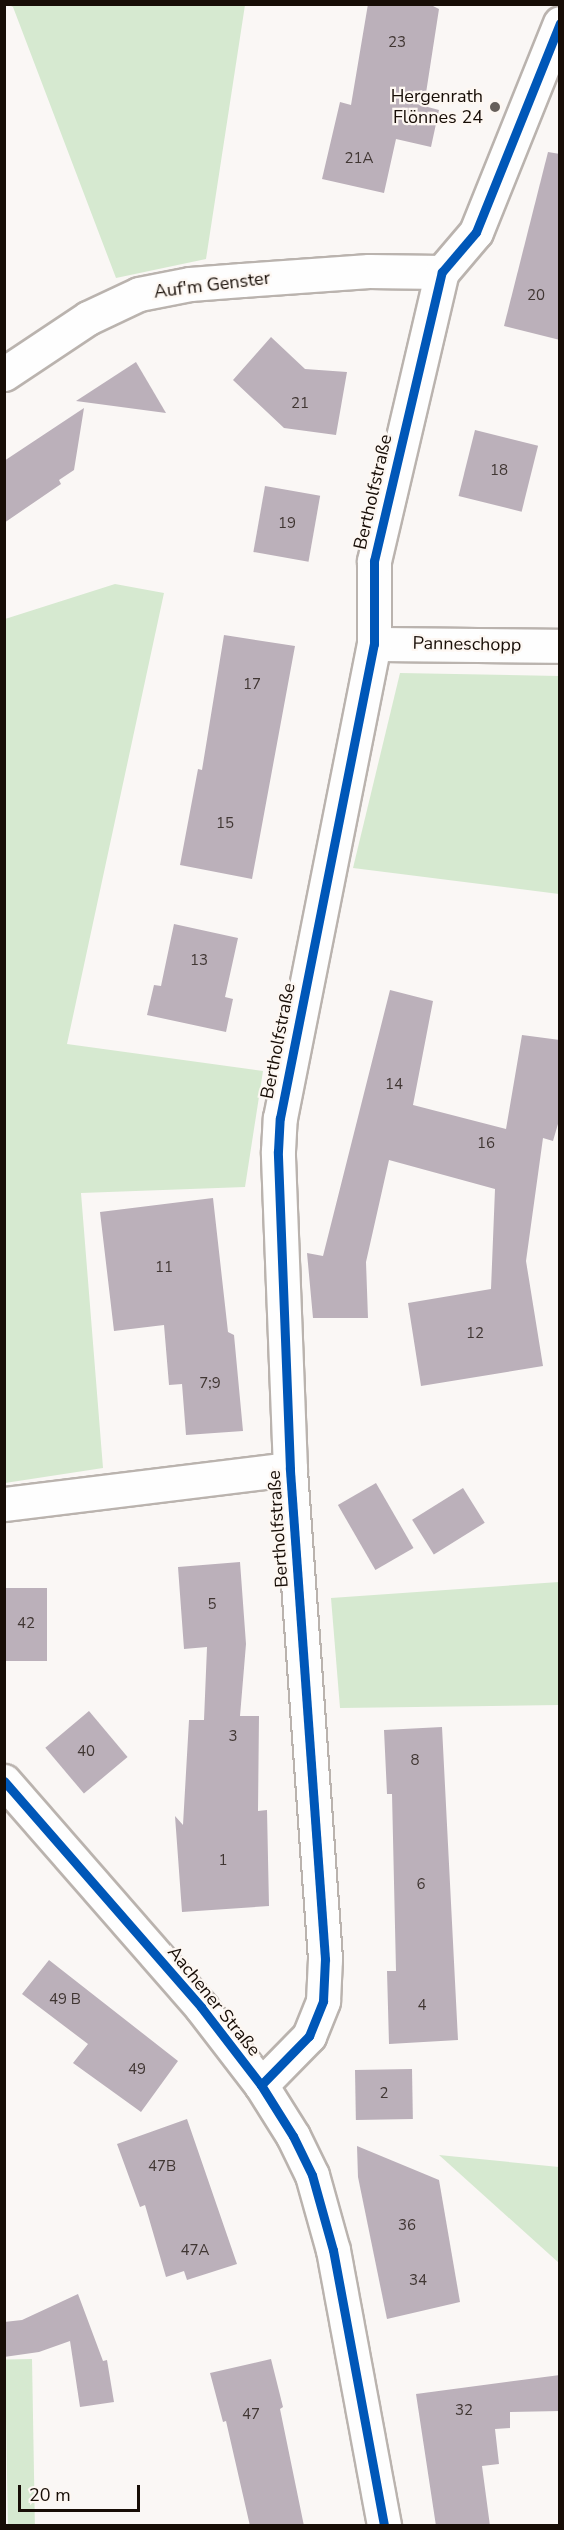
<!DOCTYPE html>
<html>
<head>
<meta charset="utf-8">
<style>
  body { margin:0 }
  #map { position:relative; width:564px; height:2530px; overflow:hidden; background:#faf7f5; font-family:"Nunito Sans",sans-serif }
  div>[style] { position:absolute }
  .green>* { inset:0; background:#d6e9d0; transform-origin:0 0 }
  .building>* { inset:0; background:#bbb0ba; transform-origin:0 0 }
  .roads { filter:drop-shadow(2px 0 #bab3ae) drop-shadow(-2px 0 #bab3ae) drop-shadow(0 2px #bab3ae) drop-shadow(0 -2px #bab3ae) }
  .street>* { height:33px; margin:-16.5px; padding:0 16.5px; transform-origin:16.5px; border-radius:16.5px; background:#fefefe }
  .secondary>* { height:33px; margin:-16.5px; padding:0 16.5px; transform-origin:16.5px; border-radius:16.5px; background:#fefefe }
  .cycleway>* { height:9px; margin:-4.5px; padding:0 4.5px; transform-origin:4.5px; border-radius:4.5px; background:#0057b8 }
  .dots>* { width:16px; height:16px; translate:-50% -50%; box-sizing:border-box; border:3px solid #fdf7f2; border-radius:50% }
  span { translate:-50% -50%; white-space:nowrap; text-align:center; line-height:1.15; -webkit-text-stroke:4.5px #fdf7f2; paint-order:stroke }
  .number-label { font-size:15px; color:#403633 }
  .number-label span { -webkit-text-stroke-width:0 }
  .poi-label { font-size:18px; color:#170d06 }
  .right { translate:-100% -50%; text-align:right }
  .street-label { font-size:18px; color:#170d06 }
  .frame { position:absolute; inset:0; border:6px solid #170d06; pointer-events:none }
  .scale { position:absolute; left:18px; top:2485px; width:122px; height:27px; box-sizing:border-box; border:3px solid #170d06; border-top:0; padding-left:8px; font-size:18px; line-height:21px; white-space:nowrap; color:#170d06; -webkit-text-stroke:4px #fdf7f2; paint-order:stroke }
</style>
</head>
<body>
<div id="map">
  <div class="green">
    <div style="clip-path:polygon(9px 5px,245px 5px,206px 259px,116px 278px,13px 7px)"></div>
    <div style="clip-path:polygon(115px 584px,164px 593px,67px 1044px,263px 1071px,245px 1187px,81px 1193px,103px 1468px,5px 1483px,5px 619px)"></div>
    <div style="clip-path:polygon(400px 673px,559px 676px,559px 894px,353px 868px)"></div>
    <div style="clip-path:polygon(559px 1582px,559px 1705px,340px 1708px,331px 1598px)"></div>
    <div style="clip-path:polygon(439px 2155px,559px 2167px,559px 2263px)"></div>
    <div style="left:32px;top:2359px;width:166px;height:27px;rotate:89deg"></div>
  </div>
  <div class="building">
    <div style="clip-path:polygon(368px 4px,429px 4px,439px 9px,424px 106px,439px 110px,431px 147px,396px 139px,384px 193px,322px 179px,340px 102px,351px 105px)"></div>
    <div style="clip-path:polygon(548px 152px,560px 154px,560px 340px,504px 326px)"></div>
    <div style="clip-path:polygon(271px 337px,305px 369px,347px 372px,336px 435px,284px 428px,233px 380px)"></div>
    <div style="clip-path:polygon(136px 362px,166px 413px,76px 401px)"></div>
    <div style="clip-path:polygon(84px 408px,74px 470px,59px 480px,61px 484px,4px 523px,4px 461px)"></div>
    <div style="left:475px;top:430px;width:65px;height:68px;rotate:14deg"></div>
    <div style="left:265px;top:486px;width:56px;height:67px;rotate:10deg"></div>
    <div style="clip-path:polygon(224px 635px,295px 646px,252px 879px,180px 865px,198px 769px,202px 770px)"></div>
    <div style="clip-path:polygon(174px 924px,238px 938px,225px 997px,233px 999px,226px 1032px,147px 1015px,154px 985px,161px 986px)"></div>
    <div style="clip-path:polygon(390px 990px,433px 1001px,413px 1105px,506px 1129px,522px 1035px,560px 1040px,560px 1117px,553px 1141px,543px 1138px,526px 1261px,543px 1366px,421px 1386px,408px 1303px,491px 1289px,495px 1189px,389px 1160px,366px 1262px,368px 1318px,313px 1318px,307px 1253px,323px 1256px)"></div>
    <div style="clip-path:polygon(213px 1198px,228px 1332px,234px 1335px,243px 1431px,186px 1435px,182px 1384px,169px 1385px,164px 1325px,114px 1331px,100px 1212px)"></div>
    <div style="left:376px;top:1483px;width:75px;height:44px;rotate:60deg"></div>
    <div style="left:463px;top:1488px;width:41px;height:60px;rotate:58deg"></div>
    <div style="clip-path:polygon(240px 1562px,246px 1644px,240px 1716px,259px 1716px,258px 1811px,267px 1810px,269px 1906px,182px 1912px,175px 1816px,183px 1825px,189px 1720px,204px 1720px,207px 1647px,184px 1649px,178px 1567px)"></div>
    <div style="left:4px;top:1588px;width:43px;height:73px"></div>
    <div style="left:89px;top:1711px;width:60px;height:57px;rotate:50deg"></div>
    <div style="clip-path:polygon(442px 1727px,458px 2040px,389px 2044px,387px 1971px,396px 1971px,392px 1794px,387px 1794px,384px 1730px)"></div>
    <div style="clip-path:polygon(49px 1960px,178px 2061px,141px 2112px,73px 2063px,88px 2044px,22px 1994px)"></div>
    <div style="left:412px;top:2069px;width:50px;height:57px;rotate:89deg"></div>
    <div style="clip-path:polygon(187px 2119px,237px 2264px,187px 2280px,184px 2271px,166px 2277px,145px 2205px,140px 2207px,117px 2144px)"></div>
    <div style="clip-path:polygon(357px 2146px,439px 2180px,460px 2302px,387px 2319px,358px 2177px)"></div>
    <div style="clip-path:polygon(78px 2294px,103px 2361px,107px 2360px,114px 2402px,80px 2407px,70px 2341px,39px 2352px,4px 2357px,4px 2322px,22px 2320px)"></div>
    <div style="clip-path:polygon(271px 2359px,283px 2407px,280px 2409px,304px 2526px,250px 2526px,226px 2421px,223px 2422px,210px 2373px)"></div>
    <div style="clip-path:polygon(560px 2375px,560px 2411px,510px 2412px,510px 2428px,495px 2429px,499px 2464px,482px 2466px,490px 2526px,436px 2526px,416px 2394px)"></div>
  </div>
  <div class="roads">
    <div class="street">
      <div style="left:4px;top:374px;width:101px;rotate:-33.7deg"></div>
      <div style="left:88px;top:318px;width:56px;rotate:-25.2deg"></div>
      <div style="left:139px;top:294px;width:52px;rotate:-11.1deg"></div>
      <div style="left:190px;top:284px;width:52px;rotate:-4.4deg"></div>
      <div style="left:242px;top:280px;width:127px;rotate:-4.1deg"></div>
      <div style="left:369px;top:271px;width:73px;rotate:0.8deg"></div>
      <div style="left:374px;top:644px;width:186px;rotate:0.6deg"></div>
      <div style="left:4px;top:1504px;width:288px;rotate:-7deg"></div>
      <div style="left:261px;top:2085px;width:69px;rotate:-45.6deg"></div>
      <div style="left:309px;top:2036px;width:38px;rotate:-68deg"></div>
      <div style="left:323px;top:2001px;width:42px;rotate:-87.3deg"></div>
      <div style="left:325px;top:1959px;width:491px;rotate:-94.1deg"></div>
      <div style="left:290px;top:1469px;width:318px;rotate:-92.2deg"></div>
      <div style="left:278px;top:1151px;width:33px;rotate:-87deg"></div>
      <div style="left:280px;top:1118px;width:483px;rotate:-78.8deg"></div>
      <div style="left:374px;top:644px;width:83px;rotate:-90deg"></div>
      <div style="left:374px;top:561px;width:297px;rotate:-76.8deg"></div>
      <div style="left:442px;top:272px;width:52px;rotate:-49.6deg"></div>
      <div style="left:476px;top:232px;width:225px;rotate:-68.1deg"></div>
    </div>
    <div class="secondary">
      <div style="left:4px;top:1781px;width:300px;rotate:48.9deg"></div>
      <div style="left:201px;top:2007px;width:98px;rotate:52.4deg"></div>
      <div style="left:261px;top:2085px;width:60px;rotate:57.9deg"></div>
      <div style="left:293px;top:2136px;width:43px;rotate:64deg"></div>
      <div style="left:312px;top:2175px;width:78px;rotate:74.4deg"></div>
      <div style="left:333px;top:2250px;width:281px;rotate:79.5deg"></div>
    </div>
  </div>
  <div class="cycleway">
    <div style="left:4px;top:1781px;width:300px;rotate:48.9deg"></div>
    <div style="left:201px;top:2007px;width:98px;rotate:52.4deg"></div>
    <div style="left:261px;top:2085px;width:60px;rotate:57.9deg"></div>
    <div style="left:293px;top:2136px;width:43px;rotate:64deg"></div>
    <div style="left:312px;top:2175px;width:78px;rotate:74.4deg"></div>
    <div style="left:333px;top:2250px;width:281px;rotate:79.5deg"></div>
    <div style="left:261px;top:2085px;width:69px;rotate:-45.6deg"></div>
    <div style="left:309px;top:2036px;width:38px;rotate:-68deg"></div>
    <div style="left:323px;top:2001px;width:42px;rotate:-87.3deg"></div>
    <div style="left:325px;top:1959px;width:491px;rotate:-94.1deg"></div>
    <div style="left:290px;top:1469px;width:318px;rotate:-92.2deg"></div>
    <div style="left:278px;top:1151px;width:33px;rotate:-87deg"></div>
    <div style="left:280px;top:1118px;width:483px;rotate:-78.8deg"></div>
    <div style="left:374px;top:644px;width:83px;rotate:-90deg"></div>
    <div style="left:374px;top:561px;width:297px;rotate:-76.8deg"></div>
    <div style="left:442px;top:272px;width:52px;rotate:-49.6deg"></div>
    <div style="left:476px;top:232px;width:225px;rotate:-68.1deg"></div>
  </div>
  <div class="dots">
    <div style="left:495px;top:107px;background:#665f5a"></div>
  </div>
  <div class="number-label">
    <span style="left:397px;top:43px">23</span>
    <span style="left:359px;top:159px">21A</span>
    <span style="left:536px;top:296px">20</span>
    <span style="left:300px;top:404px">21</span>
    <span style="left:499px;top:471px">18</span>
    <span style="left:287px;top:524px">19</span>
    <span style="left:252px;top:685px">17</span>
    <span style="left:225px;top:824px">15</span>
    <span style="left:199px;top:961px">13</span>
    <span style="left:394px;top:1085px">14</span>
    <span style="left:486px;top:1144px">16</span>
    <span style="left:164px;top:1268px">11</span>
    <span style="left:475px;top:1334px">12</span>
    <span style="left:210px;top:1384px">7;9</span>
    <span style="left:212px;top:1605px">5</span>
    <span style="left:26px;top:1624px">42</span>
    <span style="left:233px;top:1737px">3</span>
    <span style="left:86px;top:1752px">40</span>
    <span style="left:415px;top:1761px">8</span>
    <span style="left:223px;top:1861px">1</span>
    <span style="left:421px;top:1885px">6</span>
    <span style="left:65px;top:2000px">49 B</span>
    <span style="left:422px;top:2006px">4</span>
    <span style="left:137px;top:2070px">49</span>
    <span style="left:384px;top:2094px">2</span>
    <span style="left:162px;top:2167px">47B</span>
    <span style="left:407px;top:2226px">36</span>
    <span style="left:195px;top:2251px">47A</span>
    <span style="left:418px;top:2281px">34</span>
    <span style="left:464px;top:2411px">32</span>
    <span style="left:251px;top:2415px">47</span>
  </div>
  <div class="poi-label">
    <span class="right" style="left:483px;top:107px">Hergenrath<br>Flönnes 24</span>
  </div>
  <div class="street-label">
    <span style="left:212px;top:285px;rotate:-7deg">Auf'm Genster</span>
    <span style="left:373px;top:492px;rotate:-77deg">Bertholfstraße</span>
    <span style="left:467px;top:644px;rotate:1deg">Panneschopp</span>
    <span style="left:278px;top:1041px;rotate:-79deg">Bertholfstraße</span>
    <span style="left:278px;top:1529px;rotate:-94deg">Bertholfstraße</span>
    <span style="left:214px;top:2001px;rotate:51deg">Aachener Straße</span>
  </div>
  <div class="frame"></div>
  <div class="scale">20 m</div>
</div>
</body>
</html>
